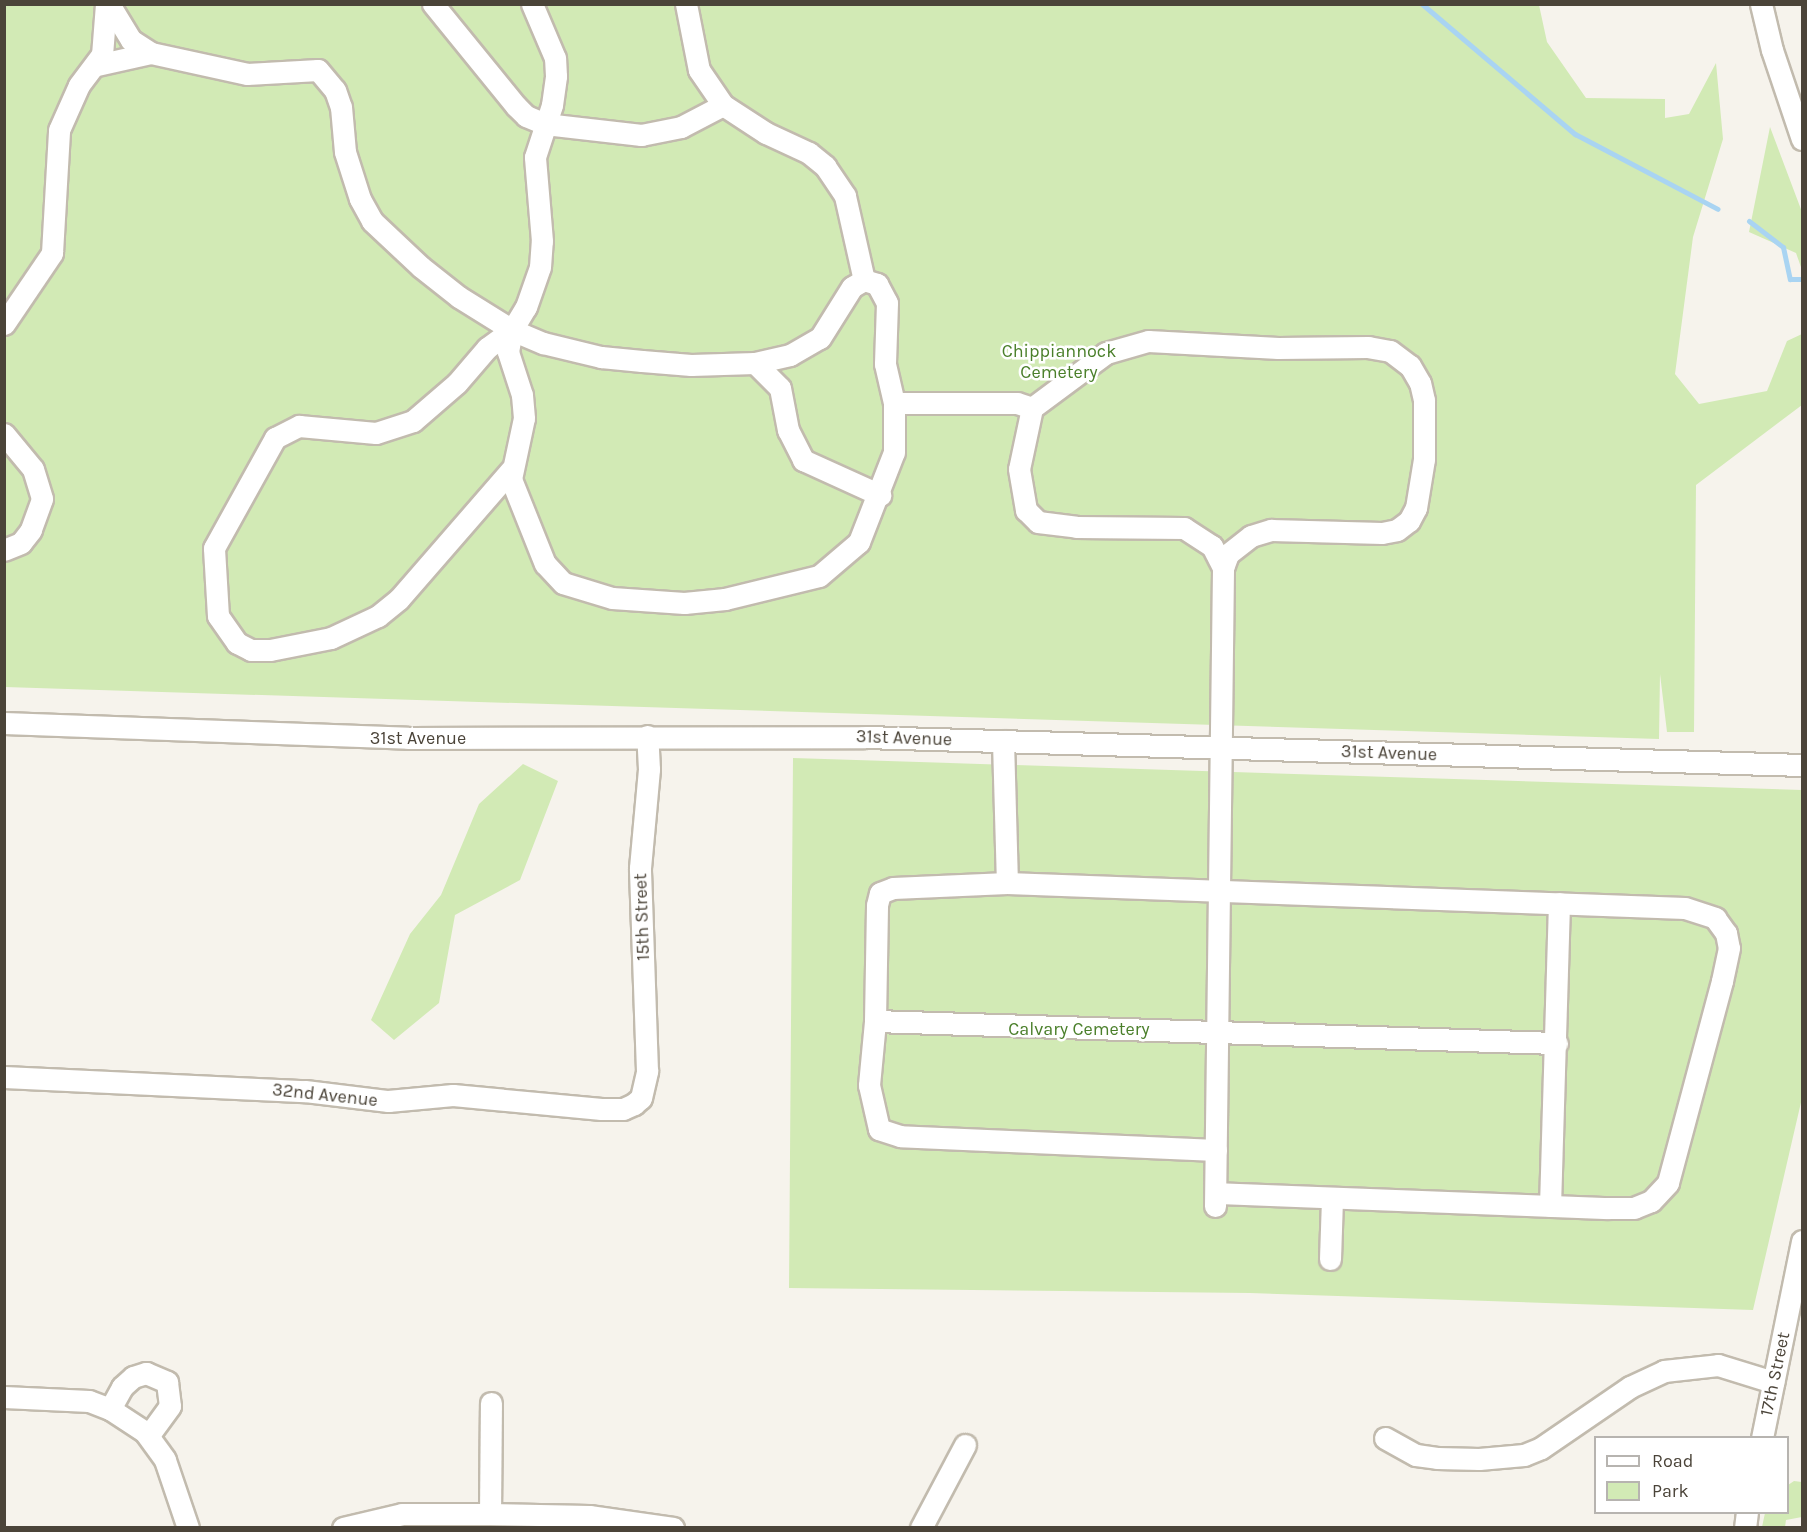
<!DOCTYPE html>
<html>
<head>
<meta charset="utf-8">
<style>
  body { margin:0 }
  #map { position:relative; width:1807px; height:1532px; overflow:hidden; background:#f6f3ec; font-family:Karla,sans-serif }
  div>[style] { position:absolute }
  .green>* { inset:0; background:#d2eab5 }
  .stream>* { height:5px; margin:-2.5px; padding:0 2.5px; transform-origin:2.5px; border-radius:2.5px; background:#a9d4f2 }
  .roads { filter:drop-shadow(2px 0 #c2bbae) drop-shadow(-2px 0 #c2bbae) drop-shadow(0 2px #c2bbae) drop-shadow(0 -2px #c2bbae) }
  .minor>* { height:21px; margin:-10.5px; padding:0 10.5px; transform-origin:10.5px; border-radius:10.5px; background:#fff }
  span { translate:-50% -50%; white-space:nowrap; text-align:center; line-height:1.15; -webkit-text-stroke:5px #fff; paint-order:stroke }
  .park-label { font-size:18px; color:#4a7f2a }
  .street-label { font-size:18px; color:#4b4439 }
  .frame { position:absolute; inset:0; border:6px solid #4b4439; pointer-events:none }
  .legend { position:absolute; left:1594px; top:1436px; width:195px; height:78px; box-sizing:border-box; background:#fff; border:2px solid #b7b4b0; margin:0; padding:8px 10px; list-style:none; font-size:18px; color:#4b4439 }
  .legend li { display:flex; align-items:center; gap:12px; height:30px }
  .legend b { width:30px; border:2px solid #b7b4b0 }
</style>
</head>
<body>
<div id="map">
  <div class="green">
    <div style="clip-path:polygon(5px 5px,1539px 5px,1547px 42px,1586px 98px,1665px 99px,1665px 118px,1689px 114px,1716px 63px,1723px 139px,1693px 237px,1675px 374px,1699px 404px,1767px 391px,1787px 341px,1802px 334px,1802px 405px,1696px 485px,1694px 732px,1667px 732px,1660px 674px,1659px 739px,5px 687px)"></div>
    <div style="clip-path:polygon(1770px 127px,1802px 212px,1802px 270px,1796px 253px,1749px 232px)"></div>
    <div style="clip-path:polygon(793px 758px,1802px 790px,1802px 1098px,1753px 1310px,1250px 1293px,789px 1288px)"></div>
    <div style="clip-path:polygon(523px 764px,558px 781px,520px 880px,455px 915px,439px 1003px,394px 1040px,371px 1020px,410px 934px,441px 895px,479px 804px)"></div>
    <div style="clip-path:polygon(1794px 1481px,1802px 1482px,1802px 1517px,1786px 1520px,1785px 1527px,1762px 1527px,1765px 1513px,1788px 1512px,1788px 1485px)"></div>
  </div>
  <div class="stream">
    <div style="left:1422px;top:4px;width:201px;rotate:40.4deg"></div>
    <div style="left:1575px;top:134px;width:161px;rotate:27.7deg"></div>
    <div style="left:1749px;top:221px;width:43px;rotate:37.4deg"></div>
    <div style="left:1783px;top:247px;width:33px;rotate:78deg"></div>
    <div style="left:1790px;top:279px;width:12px"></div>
  </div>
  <div class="roads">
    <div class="minor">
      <div style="left:109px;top:4px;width:42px;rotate:58.6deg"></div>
      <div style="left:131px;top:40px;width:24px;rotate:33deg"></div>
      <div style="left:151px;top:53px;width:98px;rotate:12.3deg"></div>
      <div style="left:247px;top:74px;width:71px;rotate:-3.2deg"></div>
      <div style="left:318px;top:70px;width:26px;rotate:50deg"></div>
      <div style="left:335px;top:90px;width:18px;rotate:71deg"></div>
      <div style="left:341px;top:107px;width:45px;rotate:84.9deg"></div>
      <div style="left:345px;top:152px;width:49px;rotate:72.3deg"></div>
      <div style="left:360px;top:199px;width:25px;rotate:61deg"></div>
      <div style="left:372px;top:221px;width:67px;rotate:43.2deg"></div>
      <div style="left:421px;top:267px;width:48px;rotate:38.3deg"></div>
      <div style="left:459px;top:297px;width:62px;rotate:31.9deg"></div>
      <div style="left:512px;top:330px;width:34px;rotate:23deg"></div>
      <div style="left:543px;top:343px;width:60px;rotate:13.6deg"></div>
      <div style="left:601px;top:357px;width:41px;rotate:5.6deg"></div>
      <div style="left:642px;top:361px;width:49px;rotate:4.7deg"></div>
      <div style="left:691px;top:365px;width:64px;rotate:-1.8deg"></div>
      <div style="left:755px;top:363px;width:36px;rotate:-13deg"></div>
      <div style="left:790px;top:355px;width:34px;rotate:-30deg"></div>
      <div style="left:820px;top:338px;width:60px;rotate:-57.9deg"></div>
      <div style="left:852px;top:287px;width:14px;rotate:-30deg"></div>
      <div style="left:864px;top:280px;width:14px;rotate:17deg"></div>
      <div style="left:877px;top:284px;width:21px;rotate:62deg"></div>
      <div style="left:887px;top:303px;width:61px;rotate:91.9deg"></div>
      <div style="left:885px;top:364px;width:40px;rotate:77deg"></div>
      <div style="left:894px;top:403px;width:49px;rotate:90deg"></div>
      <div style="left:894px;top:452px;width:97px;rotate:111.3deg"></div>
      <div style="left:859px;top:542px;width:52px;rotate:139.6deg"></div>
      <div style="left:819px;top:576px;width:97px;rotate:166.3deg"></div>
      <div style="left:725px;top:599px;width:41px;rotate:174.4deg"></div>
      <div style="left:684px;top:603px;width:72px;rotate:-176deg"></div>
      <div style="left:612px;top:598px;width:51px;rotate:-163deg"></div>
      <div style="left:563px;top:583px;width:26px;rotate:-133deg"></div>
      <div style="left:545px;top:564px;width:92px;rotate:-111.8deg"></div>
      <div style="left:511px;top:479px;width:62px;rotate:-78deg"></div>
      <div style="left:524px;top:418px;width:23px;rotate:-95deg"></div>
      <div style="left:522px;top:395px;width:45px;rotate:-108deg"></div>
      <div style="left:508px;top:352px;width:22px;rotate:-80deg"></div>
      <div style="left:433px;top:4px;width:132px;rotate:50.9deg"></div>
      <div style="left:516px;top:106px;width:14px;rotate:45deg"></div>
      <div style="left:526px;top:116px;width:21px;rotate:23deg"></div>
      <div style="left:545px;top:124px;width:97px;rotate:6.5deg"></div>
      <div style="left:641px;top:135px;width:41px;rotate:-11.3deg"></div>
      <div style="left:681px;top:127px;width:47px;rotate:-27.6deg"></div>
      <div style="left:686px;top:4px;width:67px;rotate:78.9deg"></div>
      <div style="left:699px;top:70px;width:42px;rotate:55.6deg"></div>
      <div style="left:723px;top:105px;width:51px;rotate:33.1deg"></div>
      <div style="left:766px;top:133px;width:47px;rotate:24.9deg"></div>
      <div style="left:809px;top:153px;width:21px;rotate:39deg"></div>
      <div style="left:825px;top:166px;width:36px;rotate:56deg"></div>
      <div style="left:845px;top:196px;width:86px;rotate:77.3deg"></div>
      <div style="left:1761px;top:4px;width:47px;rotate:76.6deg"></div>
      <div style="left:1772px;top:50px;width:94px;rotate:71.4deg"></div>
      <div style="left:97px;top:65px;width:55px;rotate:-12.5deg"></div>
      <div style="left:4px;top:324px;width:86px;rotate:-55.9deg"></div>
      <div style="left:52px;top:253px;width:123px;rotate:-86.7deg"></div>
      <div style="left:59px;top:130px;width:49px;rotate:-66deg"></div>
      <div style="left:79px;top:85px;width:38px;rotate:-53deg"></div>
      <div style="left:102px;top:55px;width:51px;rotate:-85.5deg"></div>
      <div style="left:755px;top:363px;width:35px;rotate:45deg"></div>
      <div style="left:780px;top:388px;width:43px;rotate:79.2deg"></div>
      <div style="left:788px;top:430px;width:34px;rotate:63deg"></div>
      <div style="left:803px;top:460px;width:85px;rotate:24.4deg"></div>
      <div style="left:894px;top:403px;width:123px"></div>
      <div style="left:1017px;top:403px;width:16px;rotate:18deg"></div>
      <div style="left:4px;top:434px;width:45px;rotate:50.4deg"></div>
      <div style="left:33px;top:469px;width:31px;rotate:73deg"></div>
      <div style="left:42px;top:499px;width:33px;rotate:110deg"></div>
      <div style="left:31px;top:530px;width:16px;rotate:128deg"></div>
      <div style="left:21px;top:543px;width:18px;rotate:158deg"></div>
      <div style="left:511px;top:470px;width:171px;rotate:131deg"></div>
      <div style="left:399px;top:599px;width:27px;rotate:141deg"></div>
      <div style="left:378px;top:616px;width:52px;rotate:154.9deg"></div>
      <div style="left:331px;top:638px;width:62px;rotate:168.9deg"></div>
      <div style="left:270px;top:650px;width:19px;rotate:180deg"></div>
      <div style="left:251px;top:650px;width:16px;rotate:-153deg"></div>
      <div style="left:237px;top:643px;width:33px;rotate:-125deg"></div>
      <div style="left:218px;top:616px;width:68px;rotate:-93.4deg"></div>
      <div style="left:214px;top:548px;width:126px;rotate:-61deg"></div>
      <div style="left:275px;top:438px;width:27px;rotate:-27deg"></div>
      <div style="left:299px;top:426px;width:77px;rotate:5.2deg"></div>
      <div style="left:376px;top:433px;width:39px;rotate:-18deg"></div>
      <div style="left:413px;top:421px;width:58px;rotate:-40.8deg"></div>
      <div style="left:457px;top:383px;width:46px;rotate:-49.4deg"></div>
      <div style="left:487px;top:348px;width:31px;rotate:-36deg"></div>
      <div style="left:512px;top:330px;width:27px;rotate:-59deg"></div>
      <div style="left:526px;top:307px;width:42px;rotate:-70.7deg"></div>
      <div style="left:540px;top:267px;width:26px;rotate:-86deg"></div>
      <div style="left:542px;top:241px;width:84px;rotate:-94.8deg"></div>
      <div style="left:535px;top:157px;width:55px;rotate:-71.9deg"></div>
      <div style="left:552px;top:105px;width:29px;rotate:-82deg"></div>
      <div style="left:556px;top:76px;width:18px;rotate:-93deg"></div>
      <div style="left:555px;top:58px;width:59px;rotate:-113.1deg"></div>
      <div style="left:4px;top:723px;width:404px;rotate:2.1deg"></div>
      <div style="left:408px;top:738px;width:457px;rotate:-0.1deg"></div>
      <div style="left:865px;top:737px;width:937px;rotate:1.71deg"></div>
      <div style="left:1003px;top:741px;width:142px;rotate:88.4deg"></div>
      <div style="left:875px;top:1021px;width:682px;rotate:1.85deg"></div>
      <div style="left:4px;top:1077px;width:301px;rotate:2.7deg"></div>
      <div style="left:305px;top:1091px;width:84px;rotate:6.9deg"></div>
      <div style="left:388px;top:1101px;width:65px;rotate:-5.3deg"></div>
      <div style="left:453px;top:1095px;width:149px;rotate:5.4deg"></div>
      <div style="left:601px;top:1109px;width:22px"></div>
      <div style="left:623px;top:1109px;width:12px;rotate:-24deg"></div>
      <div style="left:634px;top:1104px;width:9px;rotate:-41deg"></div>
      <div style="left:641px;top:1098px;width:28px;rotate:-77deg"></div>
      <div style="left:647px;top:1071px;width:203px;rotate:-92deg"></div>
      <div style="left:640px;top:868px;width:99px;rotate:-84.8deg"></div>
      <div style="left:649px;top:769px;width:33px;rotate:-93deg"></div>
      <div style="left:1216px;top:1150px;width:316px;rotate:-177.5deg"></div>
      <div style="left:900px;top:1136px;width:22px;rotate:-162deg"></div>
      <div style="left:879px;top:1129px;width:45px;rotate:-102.8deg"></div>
      <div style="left:869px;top:1085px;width:64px;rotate:-84.6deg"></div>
      <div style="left:875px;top:1021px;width:116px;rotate:-89deg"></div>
      <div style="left:877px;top:905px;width:12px;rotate:-76deg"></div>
      <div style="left:880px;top:893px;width:14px;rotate:-21deg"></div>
      <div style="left:893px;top:888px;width:114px;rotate:-2.5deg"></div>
      <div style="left:1007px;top:883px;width:678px;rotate:2.11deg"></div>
      <div style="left:1685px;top:908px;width:32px;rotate:18deg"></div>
      <div style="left:1715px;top:918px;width:19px;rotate:54deg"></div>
      <div style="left:1726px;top:933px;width:15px;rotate:79deg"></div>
      <div style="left:1729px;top:948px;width:34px;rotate:102deg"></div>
      <div style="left:1722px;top:981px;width:209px;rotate:105deg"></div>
      <div style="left:1668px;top:1183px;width:25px;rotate:133deg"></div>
      <div style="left:1651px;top:1201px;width:18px;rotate:158deg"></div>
      <div style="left:1634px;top:1208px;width:28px;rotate:180deg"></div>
      <div style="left:1606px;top:1208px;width:390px;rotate:-177.8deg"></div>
      <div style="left:1215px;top:1206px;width:638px;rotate:-89.28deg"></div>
      <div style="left:1223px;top:568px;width:15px;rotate:-70deg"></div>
      <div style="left:1228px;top:554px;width:29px;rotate:-38deg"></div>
      <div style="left:1251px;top:536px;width:21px;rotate:-17deg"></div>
      <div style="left:1271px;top:530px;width:111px;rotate:1.5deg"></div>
      <div style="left:1382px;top:533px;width:15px;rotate:-11deg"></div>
      <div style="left:1397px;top:530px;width:15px;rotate:-37deg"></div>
      <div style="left:1409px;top:521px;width:15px;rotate:-62deg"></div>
      <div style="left:1416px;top:508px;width:50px;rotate:-80.7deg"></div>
      <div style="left:1424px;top:459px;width:59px;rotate:-90deg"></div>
      <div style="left:1424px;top:400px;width:17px;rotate:-103deg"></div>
      <div style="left:1420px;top:383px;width:20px;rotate:-120deg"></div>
      <div style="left:1410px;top:366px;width:25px;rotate:-143deg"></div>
      <div style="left:1390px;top:351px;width:22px;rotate:-170deg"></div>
      <div style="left:1368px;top:347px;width:90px;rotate:179.4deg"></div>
      <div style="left:1278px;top:348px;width:130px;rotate:-176.9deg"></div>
      <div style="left:1148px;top:341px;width:44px;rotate:164.1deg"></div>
      <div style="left:1106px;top:353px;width:92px;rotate:143.4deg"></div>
      <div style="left:1032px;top:408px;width:62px;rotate:102deg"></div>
      <div style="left:1019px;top:469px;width:42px;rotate:80.3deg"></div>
      <div style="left:1026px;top:510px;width:17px;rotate:45deg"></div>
      <div style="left:1038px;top:522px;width:38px;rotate:7deg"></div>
      <div style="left:1076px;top:527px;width:108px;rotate:0.5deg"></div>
      <div style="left:1184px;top:528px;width:33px;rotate:33deg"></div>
      <div style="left:1212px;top:546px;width:25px;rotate:63deg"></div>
      <div style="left:1550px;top:1206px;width:303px;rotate:-88.3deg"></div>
      <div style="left:1330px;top:1259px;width:60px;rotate:-88.1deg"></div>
      <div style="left:4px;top:1397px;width:85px;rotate:2.7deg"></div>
      <div style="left:89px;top:1401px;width:22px;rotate:21deg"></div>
      <div style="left:110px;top:1409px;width:42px;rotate:33.3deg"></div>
      <div style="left:145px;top:1432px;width:34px;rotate:54deg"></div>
      <div style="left:165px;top:1460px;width:72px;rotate:71.3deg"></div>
      <div style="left:110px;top:1409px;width:25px;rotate:-61deg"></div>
      <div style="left:122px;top:1387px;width:15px;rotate:-42deg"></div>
      <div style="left:133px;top:1377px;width:14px;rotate:-17deg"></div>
      <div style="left:146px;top:1373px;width:23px;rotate:23deg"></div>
      <div style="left:167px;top:1382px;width:24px;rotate:83deg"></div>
      <div style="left:170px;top:1406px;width:37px;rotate:126deg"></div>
      <div style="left:1385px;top:1438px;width:35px;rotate:29deg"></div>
      <div style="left:1416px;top:1455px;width:21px;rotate:8deg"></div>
      <div style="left:1437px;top:1458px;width:42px;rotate:1.4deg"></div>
      <div style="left:1479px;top:1459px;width:45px;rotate:-5.1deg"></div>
      <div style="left:1524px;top:1455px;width:18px;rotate:-22deg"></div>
      <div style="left:1541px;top:1448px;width:108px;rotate:-34.4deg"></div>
      <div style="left:1630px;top:1387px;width:38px;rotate:-25deg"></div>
      <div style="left:1664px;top:1371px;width:54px;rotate:-6.3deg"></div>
      <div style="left:1718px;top:1365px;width:58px;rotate:17.2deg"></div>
      <div style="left:1762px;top:1438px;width:201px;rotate:-78.5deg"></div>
      <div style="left:490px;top:1514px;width:111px;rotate:-89.5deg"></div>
      <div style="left:343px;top:1528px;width:61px;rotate:-13.3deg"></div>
      <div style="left:402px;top:1514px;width:88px"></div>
      <div style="left:490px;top:1514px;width:99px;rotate:1.2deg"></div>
      <div style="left:589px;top:1516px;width:85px;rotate:8.1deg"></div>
      <div style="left:921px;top:1528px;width:94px;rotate:-62.1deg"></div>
      <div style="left:1745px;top:1528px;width:16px;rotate:-83deg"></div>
    </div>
  </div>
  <div class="park-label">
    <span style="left:1059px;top:362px">Chippiannock<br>Cemetery</span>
    <span style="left:1079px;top:1029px">Calvary Cemetery</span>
  </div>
  <div class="street-label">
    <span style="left:418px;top:738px">31st Avenue</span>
    <span style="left:904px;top:738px;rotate:2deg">31st Avenue</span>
    <span style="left:1389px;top:753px;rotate:2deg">31st Avenue</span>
    <span style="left:642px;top:917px;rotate:-92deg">15th Street</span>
    <span style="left:325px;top:1095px;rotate:6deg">32nd Avenue</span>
    <span style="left:1775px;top:1374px;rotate:-78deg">17th Street</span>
  </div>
  <div class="frame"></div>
  <ul class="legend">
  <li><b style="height:8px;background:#fff"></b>Road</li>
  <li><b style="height:16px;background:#d2eab5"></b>Park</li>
  </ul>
</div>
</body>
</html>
